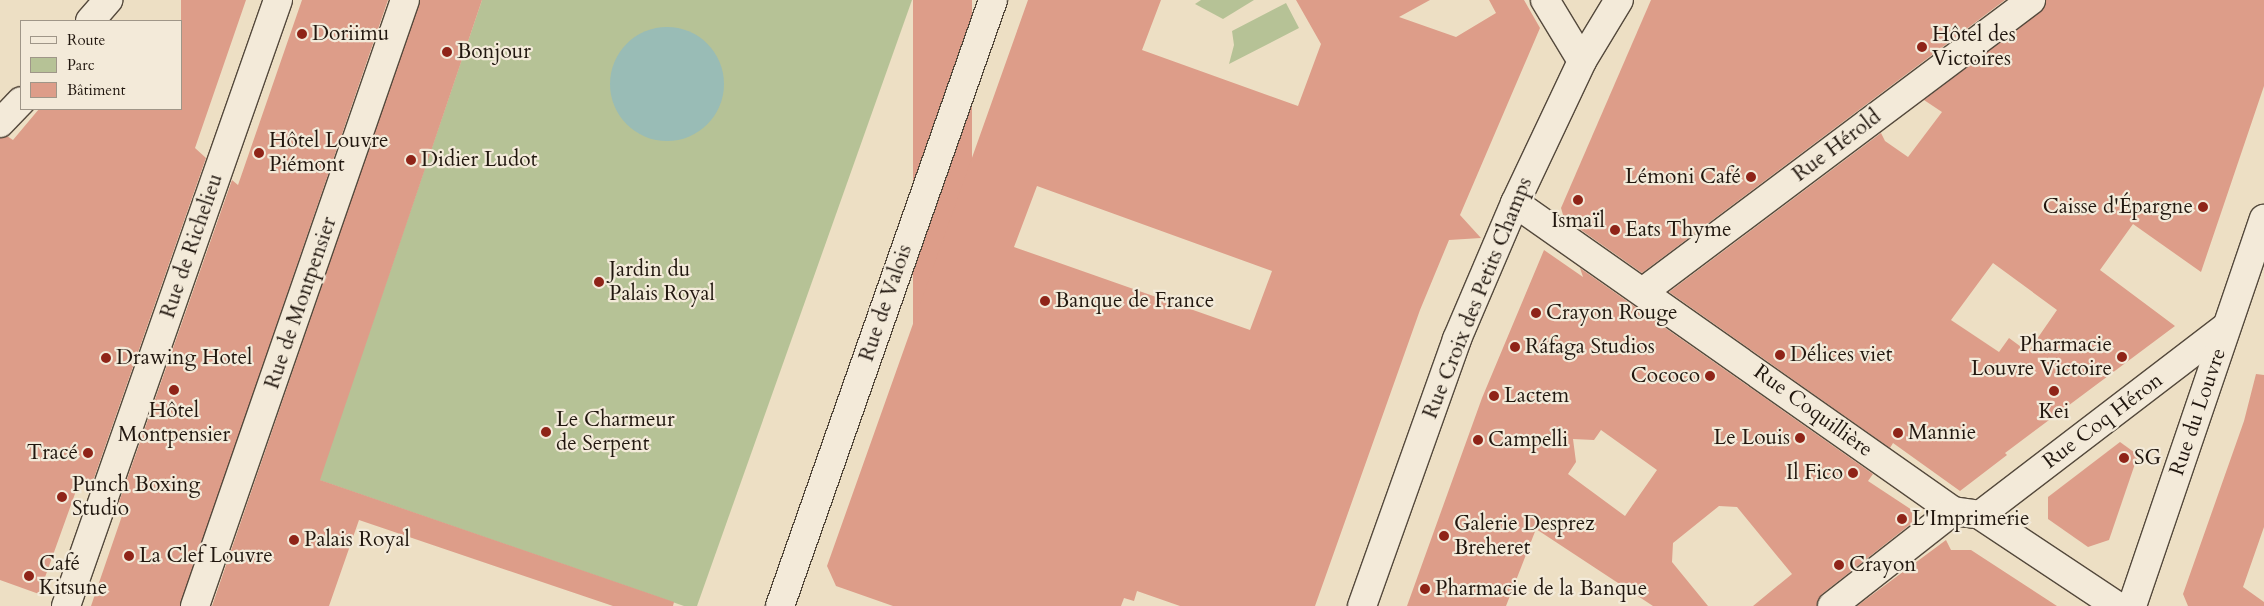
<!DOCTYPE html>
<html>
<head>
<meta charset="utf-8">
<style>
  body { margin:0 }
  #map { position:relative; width:2264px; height:606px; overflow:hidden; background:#eddfc4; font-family:Cardo,serif }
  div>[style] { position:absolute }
  .green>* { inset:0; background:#b6c296 }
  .water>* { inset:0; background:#99bcb6 }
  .round { border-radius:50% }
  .building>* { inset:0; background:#dd9d89; transform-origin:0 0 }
  .roads { filter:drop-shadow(1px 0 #54493c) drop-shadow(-1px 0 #54493c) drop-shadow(0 1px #54493c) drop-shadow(0 -1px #54493c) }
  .street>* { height:28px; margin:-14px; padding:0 14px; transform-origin:14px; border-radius:14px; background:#f3ead9 }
  .secondary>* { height:28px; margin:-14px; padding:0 14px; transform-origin:14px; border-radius:14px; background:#f3ead9 }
  .dots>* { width:14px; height:14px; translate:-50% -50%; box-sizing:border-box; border:2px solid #f3ead9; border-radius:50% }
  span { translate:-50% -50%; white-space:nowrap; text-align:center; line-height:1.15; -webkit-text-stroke:4.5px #f3ead9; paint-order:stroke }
  .poi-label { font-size:21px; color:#21170f }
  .left { translate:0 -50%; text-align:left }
  .right { translate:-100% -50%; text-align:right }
  .street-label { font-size:21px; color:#21170f }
  .legend { position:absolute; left:20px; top:20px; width:162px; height:90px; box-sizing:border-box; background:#f3ead9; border:1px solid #9f9688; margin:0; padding:6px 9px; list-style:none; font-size:15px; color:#21170f }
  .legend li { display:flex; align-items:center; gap:10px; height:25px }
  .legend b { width:25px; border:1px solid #9f9688 }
</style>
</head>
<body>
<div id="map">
  <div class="green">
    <div style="clip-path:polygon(482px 0,912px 0,697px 606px,684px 606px,319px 480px)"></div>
    <div style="clip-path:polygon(1201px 0,1254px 0,1223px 19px,1195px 4px)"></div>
    <div style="clip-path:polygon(1286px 3px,1299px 28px,1229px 64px,1234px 45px,1232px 31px)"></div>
  </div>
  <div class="water">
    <div class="round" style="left:610px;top:27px;width:114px;height:114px"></div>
  </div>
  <div class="building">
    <div style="clip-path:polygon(181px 0,246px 0,195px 148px,206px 158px,92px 484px,81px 477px,39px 594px,0 580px,0 138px,7px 136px,13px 140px,39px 109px,181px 109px)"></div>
    <div style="clip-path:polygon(302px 0,388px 0,180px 606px,91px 606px,125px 507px,119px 502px,232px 180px,238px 185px)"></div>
    <div style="clip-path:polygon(420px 0,482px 0,320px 480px,674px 602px,673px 606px,613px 606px,359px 520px,329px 606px,212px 606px)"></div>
    <div style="left:913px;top:0;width:59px;height:644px"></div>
    <div style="clip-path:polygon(evenodd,1028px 0,1161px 0,1142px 50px,1298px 106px,1321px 44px,1296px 0,1430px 0,1399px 17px,1456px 37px,1496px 13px,1489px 0,1524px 0,1540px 28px,1460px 215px,1481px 238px,1449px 240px,1420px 310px,1315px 606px,1180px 606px,1137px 591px,1134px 601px,1124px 598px,1121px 606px,893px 606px,836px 586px,827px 566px,1028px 0,1037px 186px,1272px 271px,1250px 330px,1014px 247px,1037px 186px)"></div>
    <div style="clip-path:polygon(1651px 0,2005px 0,1642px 273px,1564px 218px,1561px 208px)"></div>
    <div style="clip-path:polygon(evenodd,2046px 0,2264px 0,2264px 86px,2201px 272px,2133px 224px,2100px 270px,2175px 326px,2005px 453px,2007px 455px,1960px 491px,1893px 443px,1890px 448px,1669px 292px,1881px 133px,1885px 141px,1908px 157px,1942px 112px,1924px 100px,2040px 12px,2046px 0,1993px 263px,2057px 310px,2028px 352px,2009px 338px,1999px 352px,1951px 320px,1993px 263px)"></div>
    <div style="clip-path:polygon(evenodd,1544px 250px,1583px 277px,1580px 268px,1873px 474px,1868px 481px,1912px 510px,1912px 523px,1822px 594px,1817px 606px,1753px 606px,1792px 574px,1737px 507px,1719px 506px,1673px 543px,1672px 562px,1708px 606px,1653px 606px,1536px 529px,1506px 606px,1407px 606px,1482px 398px,1544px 250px,1601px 430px,1657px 470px,1625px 516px,1568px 474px,1576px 462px,1573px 439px,1594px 440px,1601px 430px)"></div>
    <div style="clip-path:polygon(2256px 374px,2264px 375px,2264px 527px,2243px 587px,2264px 602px,2264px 606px,2188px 606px,2183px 594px,2244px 421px)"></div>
    <div style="clip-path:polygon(2120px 442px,2138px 455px,2109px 540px,2088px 547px,2048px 519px,2048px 497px)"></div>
    <div style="clip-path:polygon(1946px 540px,1951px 550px,1971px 550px,2057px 606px,1857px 606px)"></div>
  </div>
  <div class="roads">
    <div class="street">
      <div style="left:1545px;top:0;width:71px;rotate:58.8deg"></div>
      <div style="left:90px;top:21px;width:28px;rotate:-49deg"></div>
      <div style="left:0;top:123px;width:30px;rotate:-46deg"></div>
      <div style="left:1515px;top:203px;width:535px;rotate:35.11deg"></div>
      <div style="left:1953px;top:511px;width:27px;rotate:8deg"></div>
      <div style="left:1980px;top:515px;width:164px;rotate:33.6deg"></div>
      <div style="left:1644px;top:291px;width:484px;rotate:-36.9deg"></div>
      <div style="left:1980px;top:515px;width:310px;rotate:-37.4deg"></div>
      <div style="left:66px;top:606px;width:642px;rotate:-70.72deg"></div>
      <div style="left:195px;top:606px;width:641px;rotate:-70.89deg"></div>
      <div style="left:780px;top:606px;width:642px;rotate:-70.63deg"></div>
      <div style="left:1362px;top:606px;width:283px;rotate:-70.4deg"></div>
      <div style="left:1457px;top:339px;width:148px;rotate:-66.9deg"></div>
      <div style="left:1515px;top:203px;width:157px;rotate:-64.7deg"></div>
      <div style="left:1582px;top:61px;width:71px;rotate:-58.8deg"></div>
      <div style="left:1832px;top:606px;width:154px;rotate:-38.1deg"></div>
    </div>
    <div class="secondary">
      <div style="left:2132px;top:606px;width:409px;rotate:-71.2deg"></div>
    </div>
  </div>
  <div class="dots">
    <div style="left:302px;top:34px;background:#8f2418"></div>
    <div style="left:1922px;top:47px;background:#8f2418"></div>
    <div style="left:447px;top:52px;background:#8f2418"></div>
    <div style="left:259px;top:153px;background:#8f2418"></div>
    <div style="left:411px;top:160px;background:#8f2418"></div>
    <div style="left:1751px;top:177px;background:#8f2418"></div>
    <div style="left:1578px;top:200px;background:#8f2418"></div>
    <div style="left:2203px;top:207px;background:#8f2418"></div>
    <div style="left:1615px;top:230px;background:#8f2418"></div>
    <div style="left:599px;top:282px;background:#8f2418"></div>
    <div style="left:1045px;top:301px;background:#8f2418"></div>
    <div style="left:1536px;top:313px;background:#8f2418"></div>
    <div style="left:1515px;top:347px;background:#8f2418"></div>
    <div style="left:1780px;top:355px;background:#8f2418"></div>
    <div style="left:2122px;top:357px;background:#8f2418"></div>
    <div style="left:106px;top:358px;background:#8f2418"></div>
    <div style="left:1710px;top:376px;background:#8f2418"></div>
    <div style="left:174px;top:390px;background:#8f2418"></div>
    <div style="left:2054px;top:391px;background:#8f2418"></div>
    <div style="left:1494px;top:396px;background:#8f2418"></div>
    <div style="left:546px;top:432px;background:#8f2418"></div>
    <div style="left:1898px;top:433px;background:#8f2418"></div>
    <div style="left:1800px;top:438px;background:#8f2418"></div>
    <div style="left:1478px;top:440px;background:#8f2418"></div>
    <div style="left:88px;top:453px;background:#8f2418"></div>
    <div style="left:2124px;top:458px;background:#8f2418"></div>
    <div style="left:1853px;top:473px;background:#8f2418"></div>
    <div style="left:62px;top:497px;background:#8f2418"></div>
    <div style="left:1902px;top:519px;background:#8f2418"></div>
    <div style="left:1444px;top:536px;background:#8f2418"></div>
    <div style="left:294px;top:540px;background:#8f2418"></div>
    <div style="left:129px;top:556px;background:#8f2418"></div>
    <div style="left:1839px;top:565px;background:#8f2418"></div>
    <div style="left:29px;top:576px;background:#8f2418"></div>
    <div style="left:1425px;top:589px;background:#8f2418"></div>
  </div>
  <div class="poi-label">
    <span class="left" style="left:312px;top:34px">Doriimu</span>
    <span class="left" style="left:1932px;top:47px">Hôtel des<br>Victoires</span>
    <span class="left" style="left:457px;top:52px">Bonjour</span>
    <span class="left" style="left:269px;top:153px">Hôtel Louvre<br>Piémont</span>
    <span class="left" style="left:421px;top:160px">Didier Ludot</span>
    <span class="right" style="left:1741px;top:177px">Lémoni Café</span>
    <span class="right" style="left:2193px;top:207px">Caisse d'Épargne</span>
    <span style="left:1578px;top:221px">Ismaïl</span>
    <span class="left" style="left:1625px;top:230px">Eats Thyme</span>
    <span class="left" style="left:609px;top:282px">Jardin du<br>Palais Royal</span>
    <span class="left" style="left:1055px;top:301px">Banque de France</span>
    <span class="left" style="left:1546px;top:313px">Crayon Rouge</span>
    <span class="right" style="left:2112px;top:357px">Pharmacie<br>Louvre Victoire</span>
    <span class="left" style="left:1525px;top:347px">Ráfaga Studios</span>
    <span class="left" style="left:1790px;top:355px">Délices viet</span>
    <span class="left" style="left:116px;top:358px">Drawing Hotel</span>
    <span class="right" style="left:1700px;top:376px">Cococo</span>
    <span class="left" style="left:1504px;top:396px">Lactem</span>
    <span style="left:174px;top:423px">Hôtel<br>Montpensier</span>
    <span style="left:2054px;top:412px">Kei</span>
    <span class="left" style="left:556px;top:432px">Le Charmeur<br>de Serpent</span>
    <span class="left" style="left:1908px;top:433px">Mannie</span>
    <span class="right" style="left:1790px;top:438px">Le Louis</span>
    <span class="left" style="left:1488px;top:440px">Campelli</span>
    <span class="right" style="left:78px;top:453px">Tracé</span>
    <span class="left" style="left:2134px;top:458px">SG</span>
    <span class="right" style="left:1843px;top:473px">Il Fico</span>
    <span class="left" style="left:72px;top:497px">Punch Boxing<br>Studio</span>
    <span class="left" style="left:1912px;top:519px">L'Imprimerie</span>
    <span class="left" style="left:1454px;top:536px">Galerie Desprez<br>Breheret</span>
    <span class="left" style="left:304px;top:540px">Palais Royal</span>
    <span class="left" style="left:139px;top:556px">La Clef Louvre</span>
    <span class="left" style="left:39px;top:576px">Café<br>Kitsune</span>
    <span class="left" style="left:1849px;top:565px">Crayon</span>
    <span class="left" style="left:1435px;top:589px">Pharmacie de la Banque</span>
  </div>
  <div class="street-label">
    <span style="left:1837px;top:146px;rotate:-37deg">Rue Hérold</span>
    <span style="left:192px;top:246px;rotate:-71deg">Rue de Richelieu</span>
    <span style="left:1478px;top:298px;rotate:-68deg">Rue Croix des Petits Champs</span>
    <span style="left:301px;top:303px;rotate:-71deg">Rue de Montpensier</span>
    <span style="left:886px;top:303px;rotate:-71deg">Rue de Valois</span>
    <span style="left:1813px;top:411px;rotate:36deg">Rue Coquillière</span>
    <span style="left:2198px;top:412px;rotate:-71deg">Rue du Louvre</span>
    <span style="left:2103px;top:421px;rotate:-37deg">Rue Coq Héron</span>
  </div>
  <ul class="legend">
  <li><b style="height:6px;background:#f3ead9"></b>Route</li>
  <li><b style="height:14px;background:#b6c296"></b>Parc</li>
  <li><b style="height:14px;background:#dd9d89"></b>Bâtiment</li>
  </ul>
</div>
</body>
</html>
